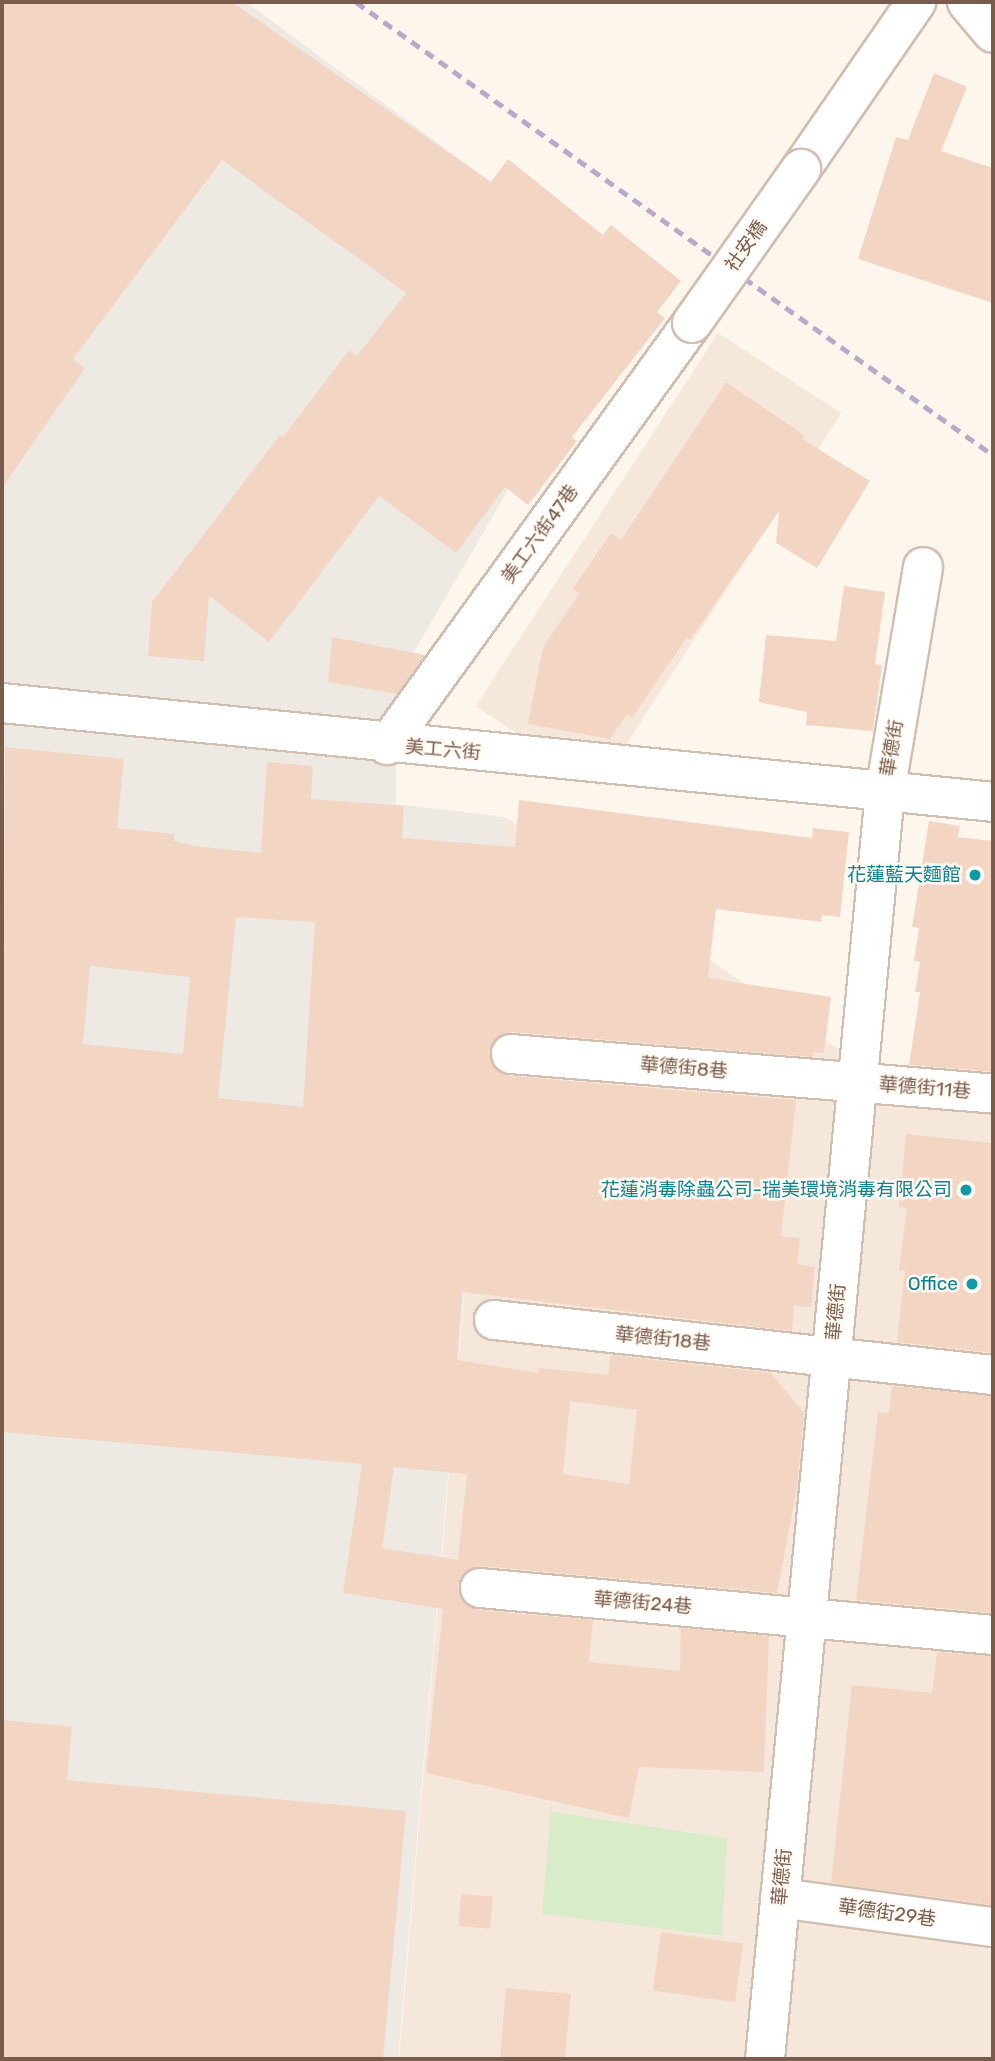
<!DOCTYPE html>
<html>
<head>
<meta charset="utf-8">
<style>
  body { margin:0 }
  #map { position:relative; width:995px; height:2061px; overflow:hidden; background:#fdf6ec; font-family:Rubik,"Noto Sans TC",sans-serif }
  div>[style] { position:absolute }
  .residential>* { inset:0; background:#f5e8da; transform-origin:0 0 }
  .industrial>* { inset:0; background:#efe9e4 }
  .green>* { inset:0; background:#d8ecc9 }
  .building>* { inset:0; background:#f3d5c3; transform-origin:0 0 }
  .roads { filter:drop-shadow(2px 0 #d1beb0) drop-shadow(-2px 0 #d1beb0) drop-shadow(0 2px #d1beb0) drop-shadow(0 -2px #d1beb0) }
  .minor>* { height:38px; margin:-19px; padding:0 19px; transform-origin:19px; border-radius:19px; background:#fff }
  .rail>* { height:5px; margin-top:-2.5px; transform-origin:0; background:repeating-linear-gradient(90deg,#b9a8c9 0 10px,transparent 0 17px) }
  .bridges { filter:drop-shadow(2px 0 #d1beb0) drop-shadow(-2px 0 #d1beb0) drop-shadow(0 2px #d1beb0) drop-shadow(0 -2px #d1beb0) }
  .minor-bridge>* { height:38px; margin:-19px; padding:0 19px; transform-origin:19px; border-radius:19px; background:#fff }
  .dots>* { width:19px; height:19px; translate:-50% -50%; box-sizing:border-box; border:4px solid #fffaf3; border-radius:50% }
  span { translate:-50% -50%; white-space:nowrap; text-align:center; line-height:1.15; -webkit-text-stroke:5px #fffaf3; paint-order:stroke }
  .street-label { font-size:19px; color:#7a5c4d }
  .culture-label { font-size:19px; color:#0d838f }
  .right { translate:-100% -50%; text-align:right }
  .frame { position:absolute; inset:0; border:4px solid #7a5c4d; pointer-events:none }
</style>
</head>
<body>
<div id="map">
  <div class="residential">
    <div style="left:718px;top:333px;width:147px;height:445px;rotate:33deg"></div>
    <div style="clip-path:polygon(505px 817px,880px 1078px,993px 1098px,993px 2059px,399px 2059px)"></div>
  </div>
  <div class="industrial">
    <div style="clip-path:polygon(2px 2px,246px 2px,628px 283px,396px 683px,396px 804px,505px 817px,398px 2059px,2px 2059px)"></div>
  </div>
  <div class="green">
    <div style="clip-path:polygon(551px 1806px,552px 1812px,727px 1838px,722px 1936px,542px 1914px)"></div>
  </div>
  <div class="building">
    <div style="clip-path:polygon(2px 2px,232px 2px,491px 182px,508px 159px,603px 235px,611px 225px,681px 281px,657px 312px,665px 318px,572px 437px,577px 441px,528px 505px,505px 487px,456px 553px,379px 496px,269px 642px,209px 596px,204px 661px,148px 656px,152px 602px,280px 435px,283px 437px,349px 350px,357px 356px,406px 293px,222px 160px,73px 359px,85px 368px,2px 488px)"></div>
    <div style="clip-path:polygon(934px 73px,967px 87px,941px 151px,993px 168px,993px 303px,858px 259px,896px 137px,908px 140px)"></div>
    <div style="clip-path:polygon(726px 382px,804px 435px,802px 439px,870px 481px,817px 568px,776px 543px,779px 511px,690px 640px,687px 637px,632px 718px,627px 714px,610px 739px,528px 724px,543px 647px,580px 593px,573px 589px,611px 533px,621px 540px)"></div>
    <div style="clip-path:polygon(844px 586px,885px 592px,875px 664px,882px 665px,873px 731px,806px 725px,807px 712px,759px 702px,766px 635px,836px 641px)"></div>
    <div style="clip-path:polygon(332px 637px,425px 655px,397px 694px,328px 682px)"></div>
    <div style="clip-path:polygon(evenodd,5px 747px,124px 759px,117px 828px,174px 834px,174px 841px,195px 846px,261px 853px,267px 762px,313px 766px,311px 799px,404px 806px,402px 838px,515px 847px,519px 800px,812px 838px,813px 828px,849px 832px,840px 917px,822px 915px,821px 922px,716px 909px,708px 978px,831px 997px,824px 1053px,813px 1052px,813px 1057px,513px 1032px,501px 1035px,489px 1052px,492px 1064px,509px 1076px,796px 1100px,781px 1236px,800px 1238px,797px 1264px,815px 1267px,811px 1307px,794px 1306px,792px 1331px,462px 1292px,457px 1360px,538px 1373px,539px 1368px,608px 1375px,611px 1355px,771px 1373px,804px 1413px,797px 1488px,777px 1593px,482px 1566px,470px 1569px,458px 1585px,460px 1598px,477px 1610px,593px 1620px,589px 1662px,680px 1671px,681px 1628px,769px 1636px,764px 1772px,639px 1767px,629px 1818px,426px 1773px,443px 1609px,343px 1593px,362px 1464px,2px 1432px,5px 747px,236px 917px,315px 922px,303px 1107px,218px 1098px,236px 917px,5px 747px,90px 966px,190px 977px,183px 1054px,83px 1044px,90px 966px,5px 747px,570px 1401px,637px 1410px,629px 1484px,563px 1474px,570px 1401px,5px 747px,394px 1467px,467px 1474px,458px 1560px,382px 1548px,394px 1467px)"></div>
    <div style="clip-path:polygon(929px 821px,960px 826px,958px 837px,993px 841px,993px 1072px,909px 1065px,920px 992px,915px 992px,920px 962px,914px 961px,919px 928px,912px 927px)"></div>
    <div style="clip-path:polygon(906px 1134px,993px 1143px,993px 1353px,897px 1342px,905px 1271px,899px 1270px,907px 1208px,899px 1207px)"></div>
    <div style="clip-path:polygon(892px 1386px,993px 1396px,993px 1613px,856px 1600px,878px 1412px,889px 1413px)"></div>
    <div style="clip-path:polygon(937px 1652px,993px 1656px,993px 1905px,831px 1883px,852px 1685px,932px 1693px)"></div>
    <div style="clip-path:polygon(2px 1720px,72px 1727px,67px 1780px,406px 1811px,383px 2059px,2px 2059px)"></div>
    <div style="left:461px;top:1894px;width:32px;height:32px;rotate:5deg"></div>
    <div style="left:661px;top:1932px;width:83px;height:59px;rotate:8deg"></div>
    <div style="left:506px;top:1988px;width:65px;height:71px;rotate:5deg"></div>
  </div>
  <div class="roads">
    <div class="minor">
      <div style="left:967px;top:2px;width:40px;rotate:50deg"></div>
      <div style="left:801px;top:169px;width:203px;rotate:-55.4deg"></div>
      <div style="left:2px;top:703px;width:996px;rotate:5.7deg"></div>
      <div style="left:387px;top:745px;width:521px;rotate:-54.14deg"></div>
      <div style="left:511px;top:1054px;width:484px;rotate:4.7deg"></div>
      <div style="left:494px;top:1320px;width:502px;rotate:6.29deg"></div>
      <div style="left:480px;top:1588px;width:515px;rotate:5.23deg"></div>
      <div style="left:780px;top:1898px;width:215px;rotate:7.8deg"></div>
      <div style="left:765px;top:2059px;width:1273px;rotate:-84.59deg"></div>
      <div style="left:885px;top:792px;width:228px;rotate:-80.4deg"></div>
    </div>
  </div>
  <div class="rail">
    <div style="left:356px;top:2px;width:782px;rotate:35.42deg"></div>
  </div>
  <div class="bridges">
    <div class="minor-bridge">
      <div style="left:692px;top:323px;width:189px;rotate:-54.7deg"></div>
    </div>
  </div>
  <div class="dots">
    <div style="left:975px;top:875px;background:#0f9aa8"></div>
    <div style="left:966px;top:1190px;background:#0f9aa8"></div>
    <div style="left:972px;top:1284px;background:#0f9aa8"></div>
  </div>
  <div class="street-label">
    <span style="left:746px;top:246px;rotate:-55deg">社安橋</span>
    <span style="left:540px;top:534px;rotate:-54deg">美工六街47巷</span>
    <span style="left:892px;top:748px;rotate:-80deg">華德街</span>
    <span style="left:443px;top:750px;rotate:5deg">美工六街</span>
    <span style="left:684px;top:1068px;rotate:5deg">華德街8巷</span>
    <span style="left:925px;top:1088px;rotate:5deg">華德街11巷</span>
    <span style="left:836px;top:1312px;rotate:-85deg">華德街</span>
    <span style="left:663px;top:1339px;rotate:6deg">華德街18巷</span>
    <span style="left:643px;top:1603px;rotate:5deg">華德街24巷</span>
    <span style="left:782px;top:1877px;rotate:-85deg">華德街</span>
    <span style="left:887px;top:1913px;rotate:8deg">華德街29巷</span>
  </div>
  <div class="culture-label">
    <span class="right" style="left:961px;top:875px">花蓮藍天麵館</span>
    <span class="right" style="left:952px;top:1190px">花蓮消毒除蟲公司-瑞美環境消毒有限公司</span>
    <span class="right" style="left:958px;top:1284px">Office</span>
  </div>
  <div class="frame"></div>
</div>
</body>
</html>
